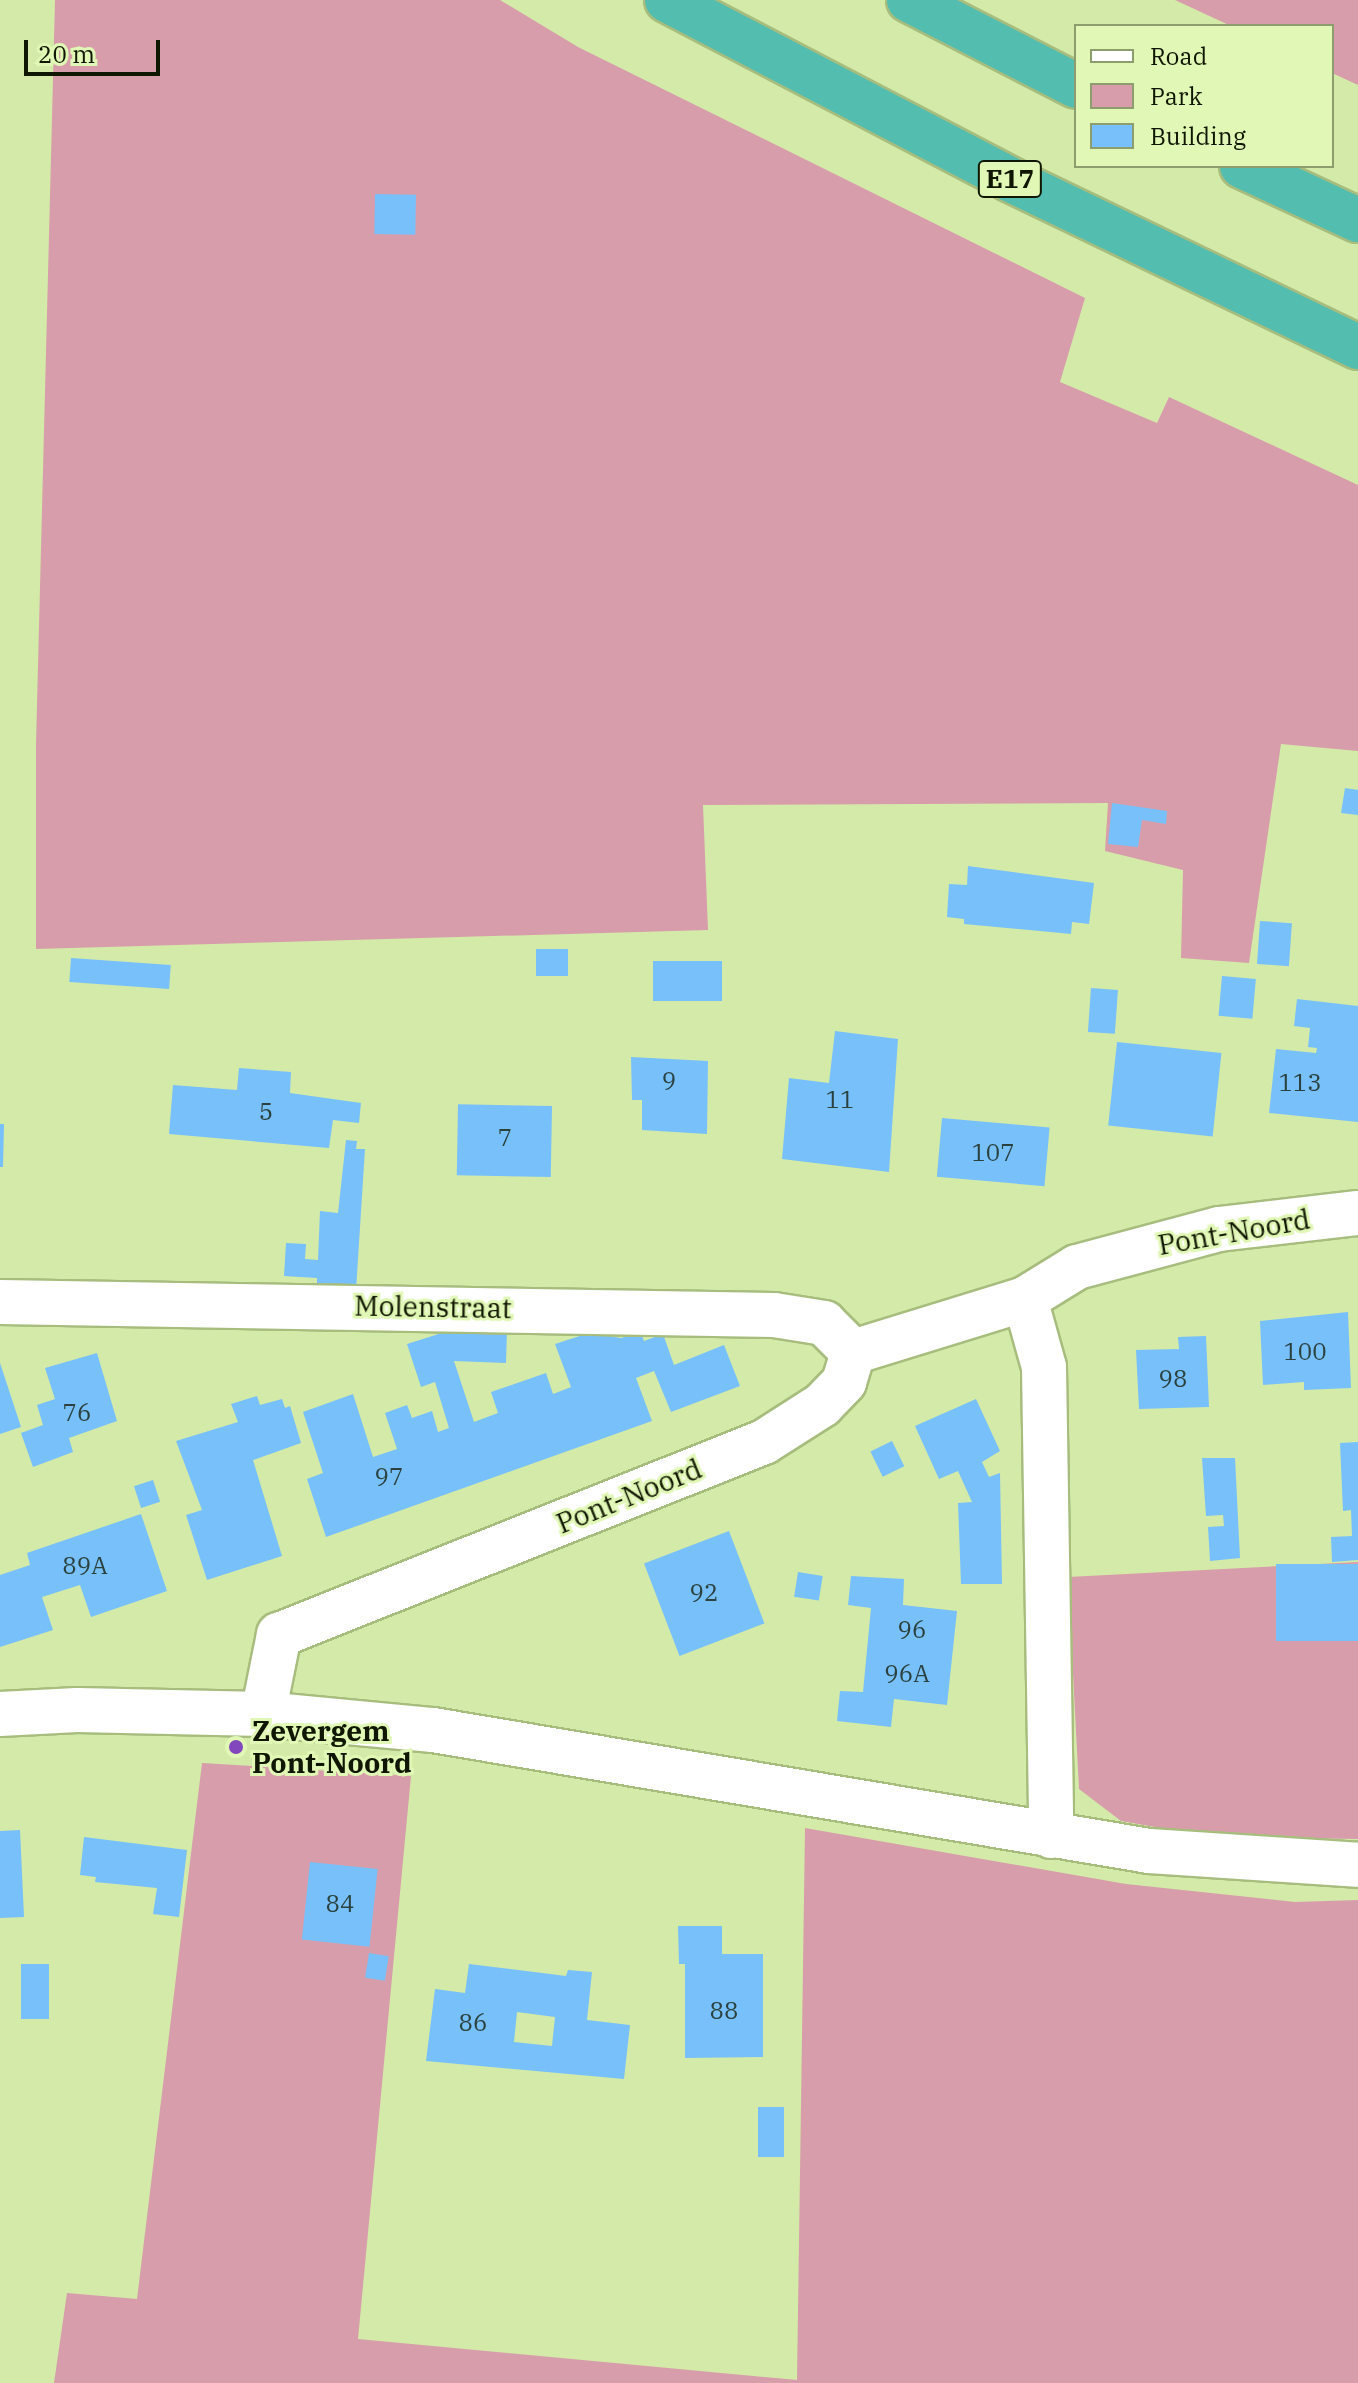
<!DOCTYPE html>
<html>
<head>
<meta charset="utf-8">
<style>
  body { margin:0 }
  #map { position:relative; width:1358px; height:2383px; overflow:hidden; background:#d3eaa9; font-family:"IBM Plex Serif",serif }
  div>[style] { position:absolute }
  .green>* { inset:0; background:#d89daa }
  .building>* { inset:0; background:#78c0fa; transform-origin:0 0 }
  .roads { filter:drop-shadow(2px 0 #a7bd7e) drop-shadow(-2px 0 #a7bd7e) drop-shadow(0 2px #a7bd7e) drop-shadow(0 -2px #a7bd7e) }
  .minor>* { height:44px; margin:-22px; padding:0 22px; transform-origin:22px; border-radius:22px; background:#fff }
  .tertiary>* { height:44px; margin:-22px; padding:0 22px; transform-origin:22px; border-radius:22px; background:#fff }
  .motorway>* { height:44px; margin:-22px; padding:0 22px; transform-origin:22px; border-radius:22px; background:#53bdaf }
  .dots>* { width:22px; height:22px; translate:-50% -50%; box-sizing:border-box; border:4px solid #e0f7b6; border-radius:50% }
  span { translate:-50% -50%; white-space:nowrap; text-align:center; line-height:1.15; -webkit-text-stroke:6px #e0f7b6; paint-order:stroke }
  .number-label { font-size:24px; color:#2a413f }
  .number-label span { -webkit-text-stroke-width:0 }
  .shield-label span { padding:2px 6px; background:#e0f7b6; border:2px solid; border-radius:6px; -webkit-text-stroke-width:0 }
  .shield-label { font-size:26px; color:#101701; font-weight:700 }
  .street-label { font-size:28px; color:#101701 }
  .poi-label { font-size:28px; color:#101701; font-weight:700 }
  .left { translate:0 -50%; text-align:left }
  .legend { position:absolute; left:1074px; top:24px; width:260px; height:144px; box-sizing:border-box; background:#e0f7b6; border:2px solid #8d9d6e; margin:0; padding:10px 14px; list-style:none; font-size:24px; color:#101701 }
  .legend li { display:flex; align-items:center; gap:16px; height:40px }
  .legend b { width:40px; border:2px solid #8d9d6e }
  .scale { position:absolute; left:24px; top:40px; width:136px; height:36px; box-sizing:border-box; border:4px solid #101701; border-top:0; padding-left:10px; font-size:24px; line-height:28px; white-space:nowrap; color:#101701; -webkit-text-stroke:6px #e0f7b6; paint-order:stroke }
</style>
</head>
<body>
<div id="map">
  <div class="green">
    <div style="clip-path:polygon(55px 0,500px 0,578px 47px,1085px 298px,1060px 382px,1157px 423px,1169px 397px,1358px 485px,1358px 751px,1281px 744px,1249px 963px,1181px 958px,1183px 870px,1105px 851px,1108px 803px,703px 805px,708px 930px,36px 949px,36px 744px)"></div>
    <div style="clip-path:polygon(1175px 0,1358px 0,1358px 85px,1332px 73px,1332px 26px,1231px 26px)"></div>
    <div style="clip-path:polygon(1358px 1562px,1358px 1839px,1212px 1837px,1121px 1821px,1079px 1789px,1068px 1577px)"></div>
    <div style="clip-path:polygon(202px 1763px,411px 1776px,358px 2339px,797px 2380px,805px 1828px,1126px 1884px,1295px 1902px,1358px 1900px,1358px 2383px,54px 2383px,67px 2293px,137px 2299px)"></div>
  </div>
  <div class="building">
    <div style="left:375px;top:194px;width:41px;height:40px;rotate:1deg"></div>
    <div style="clip-path:polygon(1345px 788px,1358px 790px,1358px 815px,1341px 813px)"></div>
    <div style="clip-path:polygon(1112px 803px,1167px 811px,1166px 824px,1142px 820px,1138px 847px,1108px 844px)"></div>
    <div style="clip-path:polygon(968px 866px,1094px 883px,1089px 924px,1072px 922px,1071px 934px,964px 924px,964px 919px,947px 917px,949px 884px,967px 885px)"></div>
    <div style="left:1260px;top:921px;width:32px;height:43px;rotate:4deg"></div>
    <div style="left:536px;top:949px;width:32px;height:27px"></div>
    <div style="left:71px;top:958px;width:100px;height:24px;rotate:4deg"></div>
    <div style="left:653px;top:961px;width:69px;height:40px"></div>
    <div style="left:1222px;top:976px;width:34px;height:40px;rotate:5deg"></div>
    <div style="left:1091px;top:988px;width:27px;height:44px;rotate:4deg"></div>
    <div style="clip-path:polygon(1297px 999px,1358px 1006px,1358px 1122px,1269px 1113px,1276px 1049px,1316px 1053px,1317px 1048px,1308px 1047px,1310px 1028px,1294px 1026px)"></div>
    <div style="clip-path:polygon(835px 1031px,898px 1039px,889px 1172px,782px 1159px,789px 1078px,829px 1083px)"></div>
    <div style="left:1117px;top:1042px;width:105px;height:84px;rotate:6deg"></div>
    <div style="clip-path:polygon(631px 1057px,708px 1061px,707px 1134px,642px 1130px,642px 1100px,632px 1100px)"></div>
    <div style="clip-path:polygon(239px 1068px,291px 1072px,290px 1093px,361px 1103px,359px 1123px,333px 1120px,329px 1148px,169px 1134px,173px 1085px,237px 1090px)"></div>
    <div style="left:552px;top:1106px;width:71px;height:94px;rotate:91deg"></div>
    <div style="left:942px;top:1118px;width:108px;height:59px;rotate:5deg"></div>
    <div style="clip-path:polygon(0 1124px,4px 1124px,3px 1167px,0 1167px)"></div>
    <div style="clip-path:polygon(346px 1140px,357px 1141px,356px 1149px,365px 1149px,356px 1290px,317px 1287px,317px 1278px,284px 1276px,286px 1243px,306px 1244px,305px 1259px,318px 1260px,320px 1211px,338px 1213px)"></div>
    <div style="clip-path:polygon(1348px 1312px,1351px 1388px,1304px 1390px,1304px 1382px,1263px 1385px,1260px 1321px)"></div>
    <div style="clip-path:polygon(445px 1326px,507px 1329px,506px 1363px,454px 1361px,474px 1422px,498px 1413px,491px 1392px,546px 1373px,553px 1394px,571px 1387px,555px 1344px,589px 1333px,621px 1338px,641px 1333px,644px 1341px,663px 1334px,674px 1365px,724px 1345px,740px 1386px,671px 1412px,654px 1371px,636px 1378px,652px 1421px,326px 1537px,307px 1479px,323px 1473px,303px 1412px,353px 1394px,373px 1457px,397px 1449px,385px 1413px,407px 1405px,412px 1418px,432px 1411px,438px 1432px,449px 1428px,435px 1382px,421px 1387px,407px 1344px,445px 1332px)"></div>
    <div style="clip-path:polygon(1206px 1336px,1209px 1407px,1139px 1409px,1136px 1350px,1179px 1349px,1178px 1337px)"></div>
    <div style="clip-path:polygon(97px 1353px,117px 1421px,69px 1438px,73px 1452px,33px 1467px,21px 1433px,43px 1425px,37px 1405px,55px 1399px,45px 1368px)"></div>
    <div style="clip-path:polygon(0 1363px,21px 1427px,0 1434px)"></div>
    <div style="clip-path:polygon(257px 1396px,260px 1405px,282px 1399px,285px 1408px,290px 1406px,301px 1443px,253px 1460px,282px 1556px,207px 1580px,186px 1515px,202px 1510px,176px 1441px,238px 1422px,231px 1404px)"></div>
    <div style="clip-path:polygon(976px 1399px,1000px 1451px,982px 1462px,989px 1477px,1000px 1473px,1002px 1584px,961px 1584px,958px 1503px,972px 1502px,958px 1471px,939px 1479px,915px 1426px)"></div>
    <div style="left:892px;top:1441px;width:28px;height:24px;rotate:64deg"></div>
    <div style="clip-path:polygon(1358px 1442px,1358px 1560px,1332px 1562px,1331px 1537px,1352px 1536px,1351px 1510px,1343px 1511px,1340px 1443px)"></div>
    <div style="clip-path:polygon(1202px 1458px,1235px 1458px,1240px 1558px,1210px 1561px,1208px 1527px,1224px 1526px,1223px 1515px,1206px 1516px)"></div>
    <div style="left:153px;top:1480px;width:23px;height:20px;rotate:72deg"></div>
    <div style="clip-path:polygon(141px 1514px,167px 1591px,91px 1617px,80px 1585px,42px 1597px,53px 1630px,0 1647px,0 1575px,30px 1565px,27px 1553px)"></div>
    <div style="left:729px;top:1531px;width:99px;height:91px;rotate:69deg"></div>
    <div style="left:1358px;top:1564px;width:77px;height:82px;rotate:90deg"></div>
    <div style="left:798px;top:1572px;width:25px;height:25px;rotate:9deg"></div>
    <div style="clip-path:polygon(851px 1576px,904px 1579px,903px 1605px,957px 1611px,947px 1705px,894px 1699px,891px 1727px,837px 1721px,840px 1691px,863px 1692px,871px 1608px,848px 1605px)"></div>
    <div style="clip-path:polygon(20px 1830px,24px 1917px,0 1918px,0 1831px)"></div>
    <div style="clip-path:polygon(84px 1837px,187px 1850px,179px 1917px,153px 1914px,157px 1888px,95px 1882px,96px 1877px,80px 1875px)"></div>
    <div style="left:310px;top:1862px;width:68px;height:78px;rotate:6deg"></div>
    <div style="clip-path:polygon(678px 1926px,722px 1926px,722px 1954px,763px 1954px,763px 2057px,685px 2058px,685px 1964px,679px 1964px)"></div>
    <div style="left:369px;top:1953px;width:20px;height:25px;rotate:9deg"></div>
    <div style="left:21px;top:1964px;width:28px;height:55px"></div>
    <div style="clip-path:polygon(evenodd,469px 1964px,566px 1976px,568px 1970px,592px 1972px,587px 2020px,630px 2025px,624px 2079px,426px 2061px,435px 1989px,465px 1993px,469px 1964px,517px 2012px,555px 2017px,552px 2046px,514px 2042px,517px 2012px)"></div>
    <div style="left:758px;top:2107px;width:26px;height:50px"></div>
  </div>
  <div class="roads">
    <div class="minor">
      <div style="left:1025px;top:1299px;width:71px;rotate:74.4deg"></div>
      <div style="left:1044px;top:1367px;width:469px;rotate:89.1deg"></div>
      <div style="left:0;top:1302px;width:774px;rotate:0.96deg"></div>
      <div style="left:774px;top:1315px;width:51px;rotate:9.1deg"></div>
      <div style="left:824px;top:1323px;width:41px;rotate:45deg"></div>
      <div style="left:853px;top:1352px;width:180px;rotate:-17.1deg"></div>
      <div style="left:1025px;top:1299px;width:61px;rotate:-31.6deg"></div>
      <div style="left:1077px;top:1267px;width:147px;rotate:-15deg"></div>
      <div style="left:1219px;top:1229px;width:140px;rotate:-6.6deg"></div>
      <div style="left:263px;top:1714px;width:81px;rotate:-78.6deg"></div>
      <div style="left:279px;top:1635px;width:522px;rotate:-21.7deg"></div>
      <div style="left:764px;top:1442px;width:69px;rotate:-32.5deg"></div>
      <div style="left:822px;top:1405px;width:32px;rotate:-46deg"></div>
      <div style="left:844px;top:1382px;width:31px;rotate:-73deg"></div>
    </div>
    <div class="tertiary">
      <div style="left:0;top:1714px;width:77px;rotate:-3deg"></div>
      <div style="left:77px;top:1710px;width:186px;rotate:1.2deg"></div>
      <div style="left:263px;top:1714px;width:171px;rotate:5.4deg"></div>
      <div style="left:433px;top:1730px;width:726px;rotate:9.59deg"></div>
      <div style="left:1149px;top:1851px;width:209px;rotate:3.8deg"></div>
    </div>
    <div class="motorway">
      <div style="left:667px;top:0;width:388px;rotate:27.6deg"></div>
      <div style="left:1011px;top:180px;width:385px;rotate:25.7deg"></div>
      <div style="left:909px;top:0;width:188px;rotate:27.2deg"></div>
      <div style="left:1242px;top:166px;width:128px;rotate:25deg"></div>
    </div>
  </div>
  <div class="dots">
    <div style="left:236px;top:1747px;background:#8247bd"></div>
  </div>
  <div class="number-label">
    <span style="left:669px;top:1081px">9</span>
    <span style="left:1300px;top:1083px">113</span>
    <span style="left:840px;top:1100px">11</span>
    <span style="left:266px;top:1112px">5</span>
    <span style="left:505px;top:1138px">7</span>
    <span style="left:993px;top:1153px">107</span>
    <span style="left:1305px;top:1352px">100</span>
    <span style="left:1173px;top:1379px">98</span>
    <span style="left:77px;top:1413px">76</span>
    <span style="left:389px;top:1477px">97</span>
    <span style="left:85px;top:1566px">89A</span>
    <span style="left:704px;top:1593px">92</span>
    <span style="left:912px;top:1630px">96</span>
    <span style="left:907px;top:1674px">96A</span>
    <span style="left:340px;top:1904px">84</span>
    <span style="left:724px;top:2011px">88</span>
    <span style="left:473px;top:2023px">86</span>
  </div>
  <div class="shield-label">
    <span style="left:1010px;top:179px">E17</span>
  </div>
  <div class="street-label">
    <span style="left:1234px;top:1232px;rotate:-10deg">Pont-Noord</span>
    <span style="left:433px;top:1307px;rotate:1deg">Molenstraat</span>
    <span style="left:629px;top:1496px;rotate:-22deg">Pont-Noord</span>
  </div>
  <div class="poi-label">
    <span class="left" style="left:252px;top:1747px">Zevergem<br>Pont-Noord</span>
  </div>
  <ul class="legend">
  <li><b style="height:10px;background:#fff"></b>Road</li>
  <li><b style="height:22px;background:#d89daa"></b>Park</li>
  <li><b style="height:22px;background:#78c0fa"></b>Building</li>
  </ul>
  <div class="scale">20 m</div>
</div>
</body>
</html>
